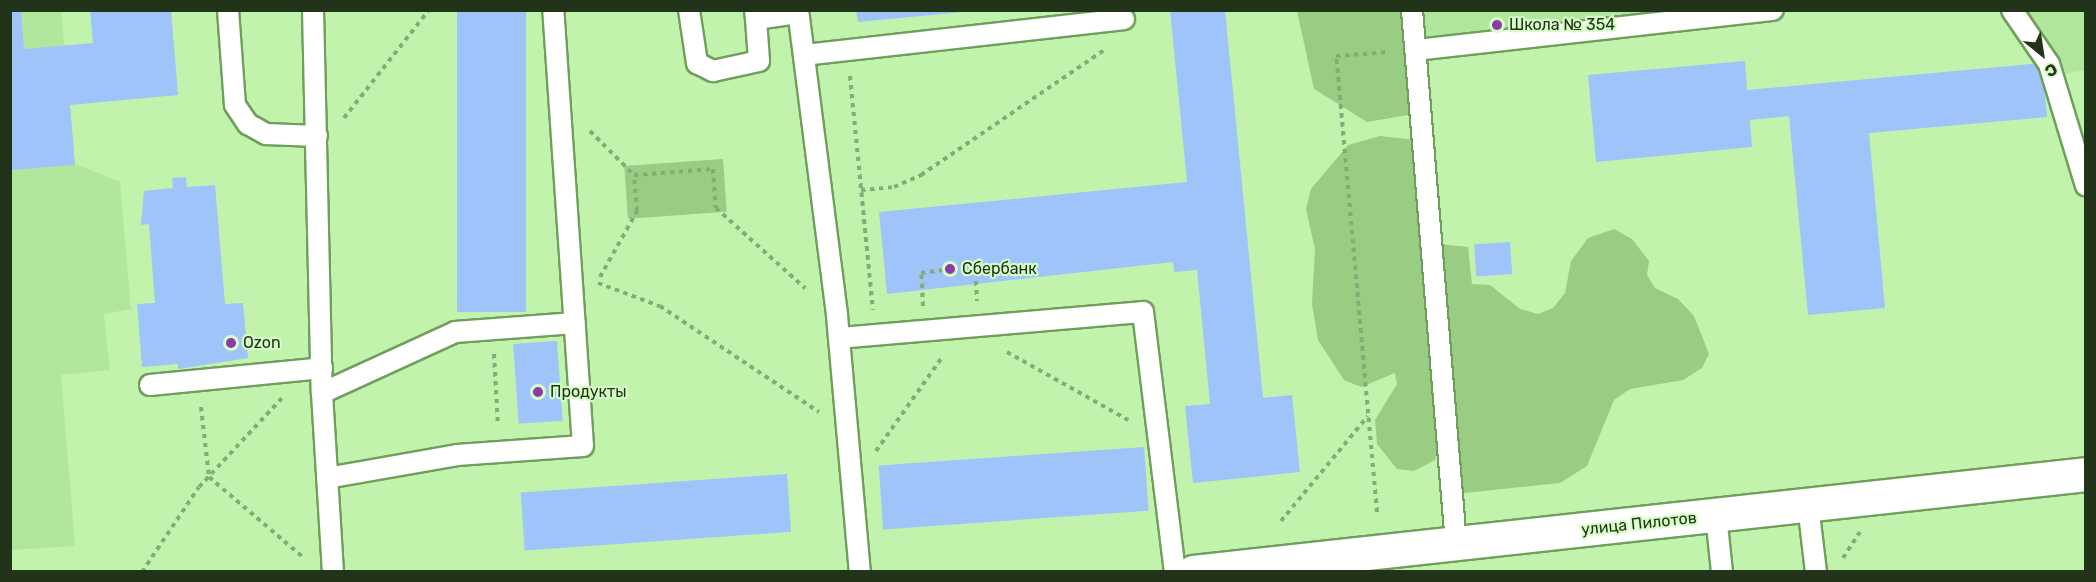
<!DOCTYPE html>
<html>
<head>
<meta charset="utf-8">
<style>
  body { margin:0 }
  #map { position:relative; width:2096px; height:582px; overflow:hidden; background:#c1f3ad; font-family:Rubik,sans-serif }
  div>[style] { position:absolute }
  .built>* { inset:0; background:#b1e79c }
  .green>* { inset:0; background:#98cd83; transform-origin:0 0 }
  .building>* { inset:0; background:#9ec4fa; transform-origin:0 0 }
  .path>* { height:4px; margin-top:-2px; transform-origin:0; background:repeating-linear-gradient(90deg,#85ab76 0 4.5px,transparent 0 9px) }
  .roads { filter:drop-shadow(2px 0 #709f5d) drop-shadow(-2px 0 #709f5d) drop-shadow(0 2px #709f5d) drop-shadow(0 -2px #709f5d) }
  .service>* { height:20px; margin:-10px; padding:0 10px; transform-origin:10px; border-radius:10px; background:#fff }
  .tertiary>* { height:33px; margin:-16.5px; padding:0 16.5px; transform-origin:16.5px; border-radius:16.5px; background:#fff }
  .dots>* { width:16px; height:16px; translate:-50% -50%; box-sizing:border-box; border:3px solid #d5fdc5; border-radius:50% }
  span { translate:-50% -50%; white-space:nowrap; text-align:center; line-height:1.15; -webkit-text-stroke:4.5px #d5fdc5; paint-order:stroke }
  .poi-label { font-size:16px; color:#213419 }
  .left { translate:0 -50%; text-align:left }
  .street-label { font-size:16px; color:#213419 }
  .frame { position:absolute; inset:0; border:12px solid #213419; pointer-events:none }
  .north { position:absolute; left:2012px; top:24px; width:60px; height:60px; -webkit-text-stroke:4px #d5fdc5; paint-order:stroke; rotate:150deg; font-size:16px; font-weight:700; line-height:24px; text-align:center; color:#213419 }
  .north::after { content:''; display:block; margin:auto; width:21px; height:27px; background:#213419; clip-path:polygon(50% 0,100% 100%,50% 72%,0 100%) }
</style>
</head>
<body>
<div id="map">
  <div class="built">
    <div style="clip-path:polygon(1422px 10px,1715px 11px,1426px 40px)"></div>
    <div style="clip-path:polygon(11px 11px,61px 11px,75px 164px,120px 182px,131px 309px,104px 314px,110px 370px,61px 375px,75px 546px,11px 550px)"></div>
    <div style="clip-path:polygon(2020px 11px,2085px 11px,2085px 70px,2061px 74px)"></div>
  </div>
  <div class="green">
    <div style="clip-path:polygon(1297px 11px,1405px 11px,1414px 114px,1367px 122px,1314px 89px)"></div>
    <div style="clip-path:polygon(1380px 136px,1416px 140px,1441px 439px,1435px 460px,1414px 471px,1397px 469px,1377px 444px,1375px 420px,1397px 384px,1395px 373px,1361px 387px,1344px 380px,1318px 340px,1312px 304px,1315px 249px,1306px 209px,1311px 189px,1348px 145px)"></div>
    <div style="left:723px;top:159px;width:53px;height:99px;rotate:86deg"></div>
    <div style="clip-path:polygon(1614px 229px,1632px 239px,1649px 261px,1647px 275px,1655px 288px,1678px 299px,1694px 316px,1709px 354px,1702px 368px,1683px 380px,1630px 389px,1614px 400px,1587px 466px,1560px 483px,1455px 494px,1439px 244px,1468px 247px,1472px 284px,1490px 285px,1520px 309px,1538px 314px,1553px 308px,1565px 293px,1571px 261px,1588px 238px)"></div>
  </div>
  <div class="building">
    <div style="clip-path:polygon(10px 10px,21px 10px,24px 49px,93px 43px,90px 10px,171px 10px,178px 95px,70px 105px,75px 165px,10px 170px)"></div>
    <div style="left:457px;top:10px;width:69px;height:302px"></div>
    <div style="clip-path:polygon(856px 10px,963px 10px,963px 12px,858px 22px)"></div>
    <div style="clip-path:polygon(1170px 10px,1225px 10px,1263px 398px,1292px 395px,1300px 472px,1193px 483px,1185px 406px,1210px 404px,1197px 270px,1174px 272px,1173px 262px,887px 294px,879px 212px,1187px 182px)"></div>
    <div style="clip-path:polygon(1745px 61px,1747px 90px,2042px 63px,2047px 117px,1869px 133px,1885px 308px,1808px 315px,1789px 116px,1750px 120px,1752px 147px,1596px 162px,1588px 75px)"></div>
    <div style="clip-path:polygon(186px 177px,187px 187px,215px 185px,225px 304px,243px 303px,248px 358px,178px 369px,178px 364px,142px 367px,137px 304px,155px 303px,149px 224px,141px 225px,144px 191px,173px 188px,172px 178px)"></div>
    <div style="left:1510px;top:242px;width:32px;height:36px;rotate:86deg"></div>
    <div style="left:557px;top:341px;width:80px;height:44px;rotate:86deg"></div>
    <div style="left:1144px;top:447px;width:64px;height:266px;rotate:86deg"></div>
    <div style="left:787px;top:474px;width:58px;height:267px;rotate:86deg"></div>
  </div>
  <div class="path">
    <div style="left:850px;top:76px;width:235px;rotate:84.4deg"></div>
    <div style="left:344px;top:118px;width:137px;rotate:-51.8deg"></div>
    <div style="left:590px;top:131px;width:62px;rotate:45deg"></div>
    <div style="left:634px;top:175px;width:79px;rotate:-4.3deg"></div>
    <div style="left:713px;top:169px;width:39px;rotate:86deg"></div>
    <div style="left:716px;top:208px;width:120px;rotate:42deg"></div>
    <div style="left:861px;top:190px;width:33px;rotate:-5deg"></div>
    <div style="left:894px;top:187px;width:30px;rotate:-24deg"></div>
    <div style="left:921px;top:175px;width:222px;rotate:-34.3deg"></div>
    <div style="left:600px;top:277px;width:76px;rotate:-60.7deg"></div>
    <div style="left:637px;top:211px;width:36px;rotate:-95deg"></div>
    <div style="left:976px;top:281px;width:20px;rotate:87deg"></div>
    <div style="left:598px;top:283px;width:66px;rotate:20.4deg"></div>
    <div style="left:660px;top:306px;width:191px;rotate:33.7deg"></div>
    <div style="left:923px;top:306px;width:33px;rotate:-93deg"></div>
    <div style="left:921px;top:273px;width:29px;rotate:-8deg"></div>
    <div style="left:1007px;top:352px;width:139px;rotate:29.3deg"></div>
    <div style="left:494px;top:354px;width:71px;rotate:86.8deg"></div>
    <div style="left:201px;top:407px;width:70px;rotate:83.5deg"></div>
    <div style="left:209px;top:477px;width:126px;rotate:40.5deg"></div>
    <div style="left:876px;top:451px;width:116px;rotate:-54.8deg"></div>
    <div style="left:1377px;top:512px;width:458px;rotate:-95.1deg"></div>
    <div style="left:1336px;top:56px;width:53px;rotate:-4.3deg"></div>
    <div style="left:1281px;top:521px;width:136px;rotate:-50.4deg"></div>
    <div style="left:1843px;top:558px;width:31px;rotate:-57deg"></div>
    <div style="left:142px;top:572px;width:102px;rotate:-56.2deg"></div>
    <div style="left:199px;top:487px;width:122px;rotate:-47deg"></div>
  </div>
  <div class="roads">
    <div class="service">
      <div style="left:228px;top:10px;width:95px;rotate:85.8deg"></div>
      <div style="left:235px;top:105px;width:23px;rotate:56deg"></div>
      <div style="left:248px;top:124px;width:21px;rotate:29deg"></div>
      <div style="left:266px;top:134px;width:51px;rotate:2.2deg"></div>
      <div style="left:313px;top:10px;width:383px;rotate:88.7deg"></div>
      <div style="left:322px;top:393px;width:179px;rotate:86.5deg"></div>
      <div style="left:689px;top:10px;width:54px;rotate:81.4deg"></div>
      <div style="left:697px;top:63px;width:18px;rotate:27deg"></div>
      <div style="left:713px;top:71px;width:47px;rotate:-12.3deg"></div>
      <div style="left:759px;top:61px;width:42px;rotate:-94.1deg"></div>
      <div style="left:755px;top:10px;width:9px;rotate:84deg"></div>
      <div style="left:756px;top:19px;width:42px;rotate:-8.1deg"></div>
      <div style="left:798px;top:10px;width:308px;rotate:82.7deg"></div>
      <div style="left:837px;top:316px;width:257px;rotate:84.9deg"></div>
      <div style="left:1412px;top:10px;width:536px;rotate:85.29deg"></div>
      <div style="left:2012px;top:10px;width:65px;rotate:55.6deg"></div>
      <div style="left:2049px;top:64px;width:127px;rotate:73.1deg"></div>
      <div style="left:1416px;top:50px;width:359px;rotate:-6.4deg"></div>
      <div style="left:804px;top:55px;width:322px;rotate:-6.4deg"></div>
      <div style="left:839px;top:338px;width:305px;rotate:-4.9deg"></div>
      <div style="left:1143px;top:312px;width:262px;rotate:83deg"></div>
      <div style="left:150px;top:385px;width:173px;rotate:-5.6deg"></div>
      <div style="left:322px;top:393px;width:146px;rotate:-24.6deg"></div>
      <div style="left:455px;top:332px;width:120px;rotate:-4.3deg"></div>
      <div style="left:327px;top:478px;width:132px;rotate:-10deg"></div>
      <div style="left:457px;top:455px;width:126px;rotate:-4.1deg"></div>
      <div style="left:583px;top:446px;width:437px;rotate:-93.9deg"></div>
      <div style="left:1808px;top:505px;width:67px;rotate:83.2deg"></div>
      <div style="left:1716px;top:515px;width:57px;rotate:84deg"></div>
    </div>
    <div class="tertiary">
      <div style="left:1193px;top:572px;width:898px;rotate:-6.26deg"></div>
    </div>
  </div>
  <div class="dots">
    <div style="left:1497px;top:25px;background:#8d39a7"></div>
    <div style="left:950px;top:269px;background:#8d39a7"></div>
    <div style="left:231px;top:343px;background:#8d39a7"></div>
    <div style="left:538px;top:392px;background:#8d39a7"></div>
  </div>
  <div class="poi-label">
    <span class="left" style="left:1509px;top:25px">Школа № 354</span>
    <span class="left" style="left:962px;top:269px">Сбербанк</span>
    <span class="left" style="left:243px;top:343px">Ozon</span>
    <span class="left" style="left:550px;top:392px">Продукты</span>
  </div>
  <div class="street-label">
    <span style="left:1639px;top:524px;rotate:-6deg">улица Пилотов</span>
  </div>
  <div class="frame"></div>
  <div class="north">С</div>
</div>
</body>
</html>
